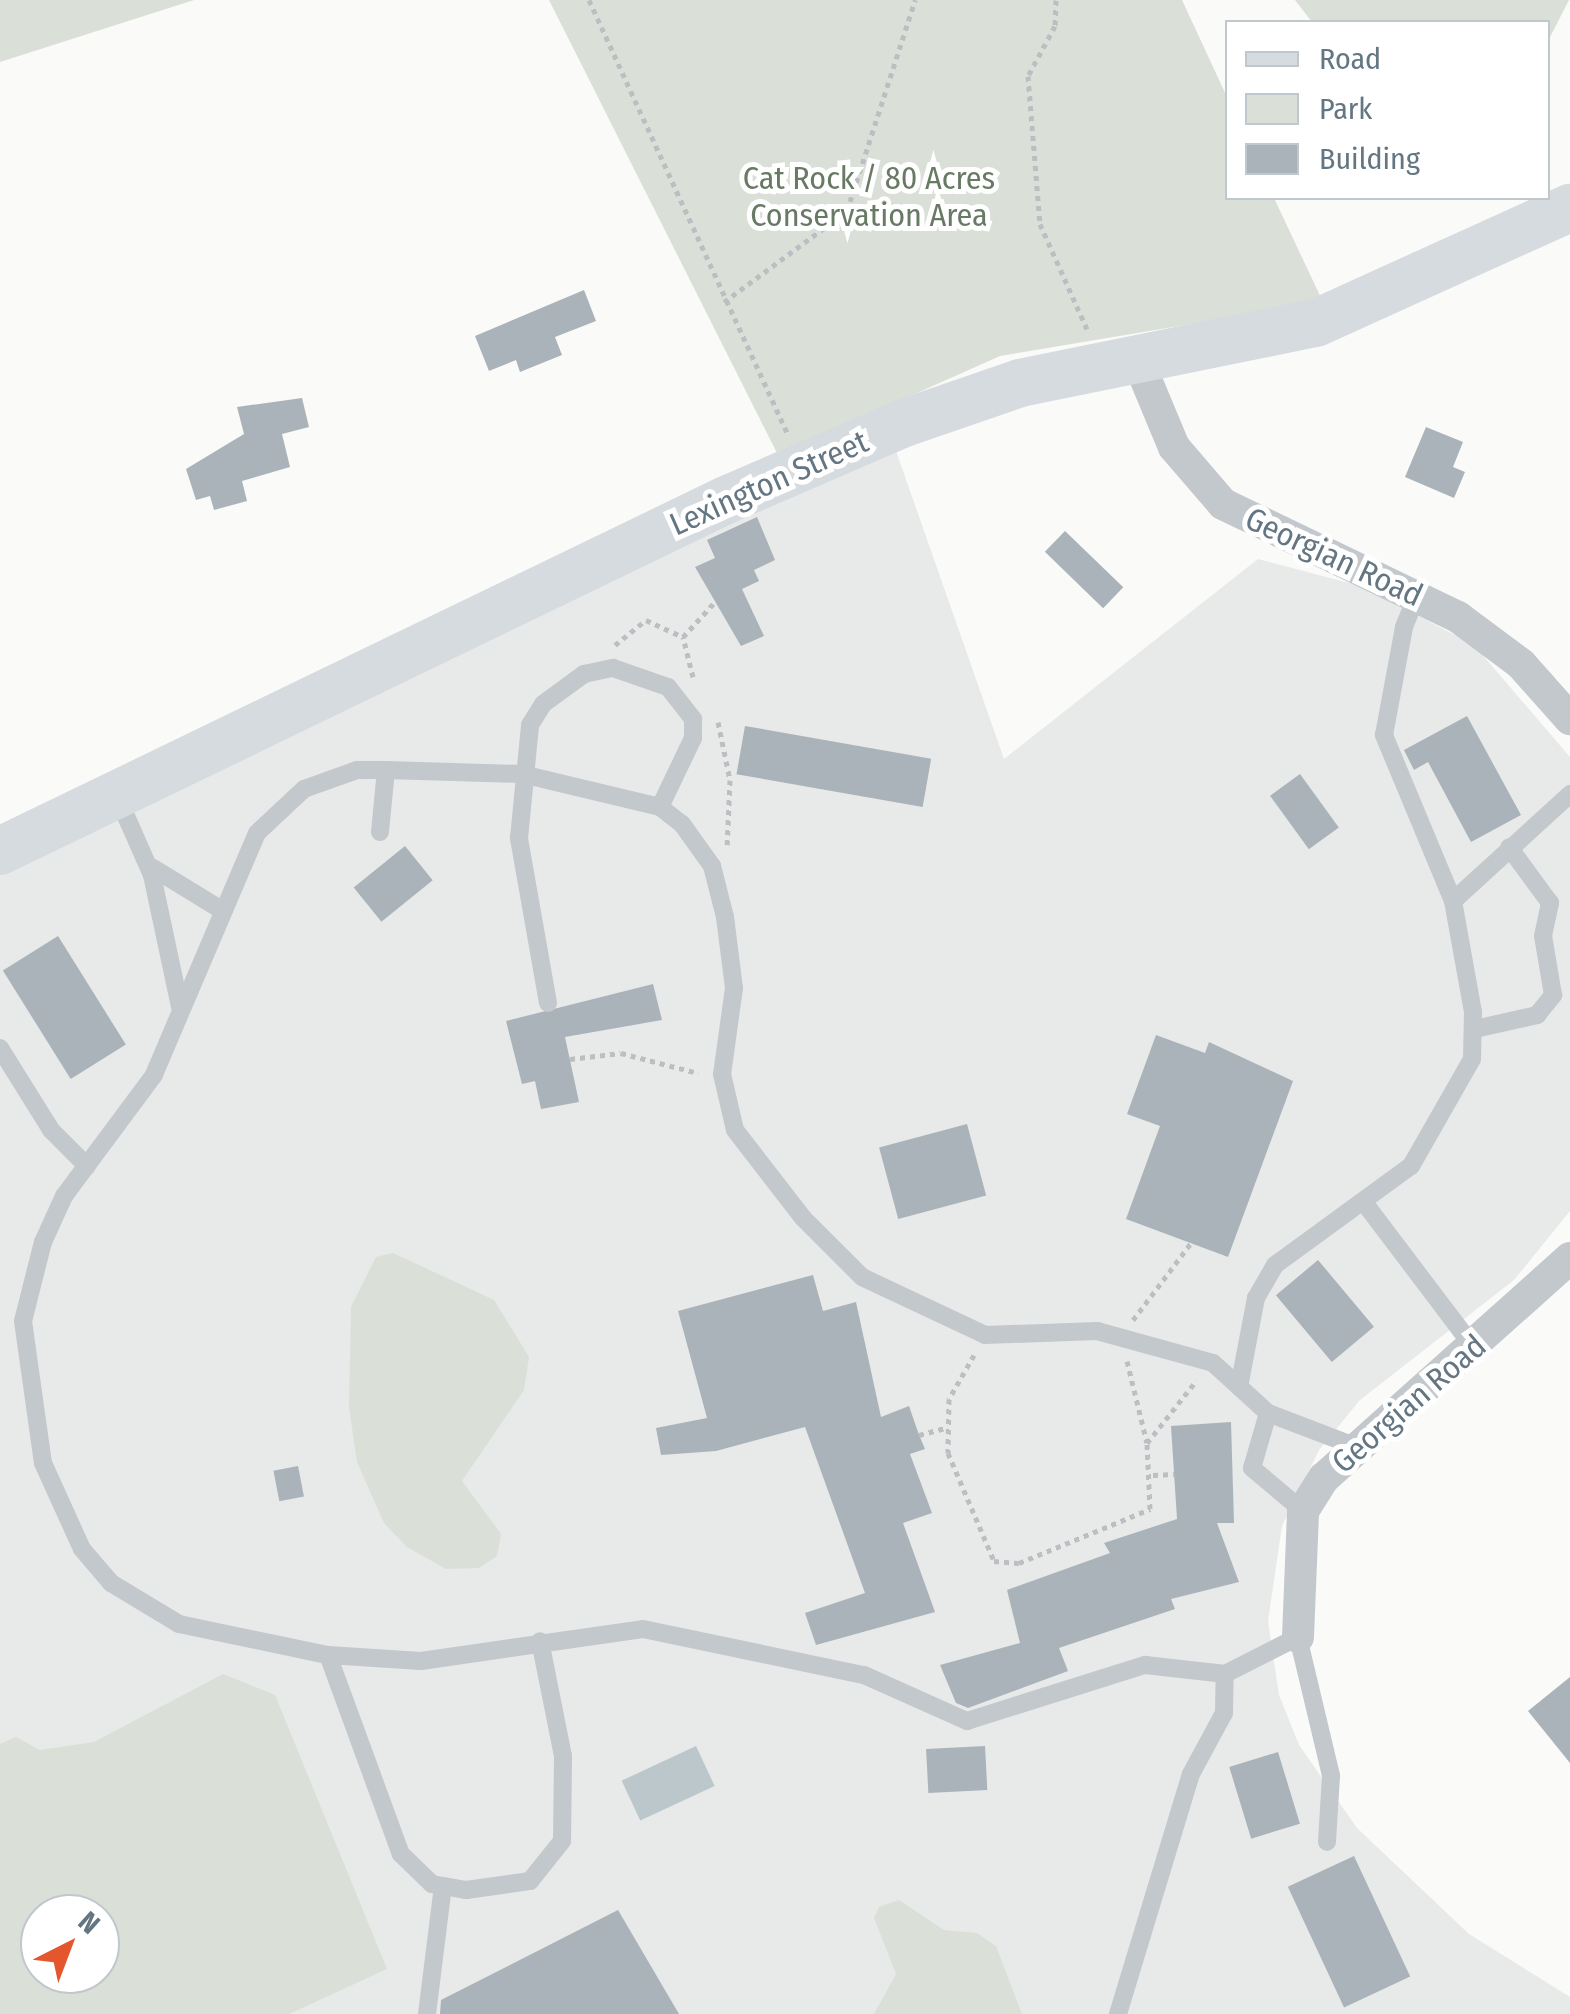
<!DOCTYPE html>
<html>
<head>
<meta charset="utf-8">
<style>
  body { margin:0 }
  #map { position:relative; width:1570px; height:2014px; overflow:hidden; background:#fafaf8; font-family:"Fira Sans Condensed",sans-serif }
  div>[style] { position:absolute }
  .built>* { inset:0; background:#e8e9e9 }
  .green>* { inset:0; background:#dadfd7 }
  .water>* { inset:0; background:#bbc7cb; transform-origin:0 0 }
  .building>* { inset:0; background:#aab3b9; transform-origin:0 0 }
  .path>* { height:5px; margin-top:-2.5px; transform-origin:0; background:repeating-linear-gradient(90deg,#bbbfc2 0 5px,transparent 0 10px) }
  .lane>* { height:18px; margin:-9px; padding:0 9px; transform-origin:9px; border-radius:9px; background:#c3c8cc }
  .street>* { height:32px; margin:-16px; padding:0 16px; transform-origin:16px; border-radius:16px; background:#c3c8cc }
  .secondary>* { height:48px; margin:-24px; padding:0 24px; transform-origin:24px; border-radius:24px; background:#d6dbdf }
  span { translate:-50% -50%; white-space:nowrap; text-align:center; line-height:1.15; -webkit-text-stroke:10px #fff; paint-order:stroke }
  .park-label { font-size:32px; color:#687a64 }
  .street-label { font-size:32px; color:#657683 }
  .legend { position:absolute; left:1225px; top:20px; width:325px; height:180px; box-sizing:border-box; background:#fff; border:2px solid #c1c8cd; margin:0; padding:12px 18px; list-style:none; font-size:30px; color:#657683 }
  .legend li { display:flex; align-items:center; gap:20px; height:50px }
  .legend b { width:50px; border:2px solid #c1c8cd }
  .north { position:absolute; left:20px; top:1894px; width:100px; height:100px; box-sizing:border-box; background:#fff; border:2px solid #c1c8cd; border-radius:50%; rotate:42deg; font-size:28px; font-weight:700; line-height:40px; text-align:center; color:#657683 }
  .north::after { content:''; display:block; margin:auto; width:35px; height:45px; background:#e4572e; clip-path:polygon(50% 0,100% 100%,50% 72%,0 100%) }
</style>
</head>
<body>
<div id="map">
  <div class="built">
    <div style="clip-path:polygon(evenodd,895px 448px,1004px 759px,1258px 559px,1361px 586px,1474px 645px,1570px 757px,1570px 1211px,1514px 1280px,1360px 1400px,1319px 1450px,1282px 1526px,1268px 1621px,1279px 1695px,1299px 1745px,1357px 1828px,1469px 1934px,1570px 1997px,1570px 2014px,0 2014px,0 871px,703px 531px,895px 448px,40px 1914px,100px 1914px,100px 1974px,40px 1974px,40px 1914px)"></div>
  </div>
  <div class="green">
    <div style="clip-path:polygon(0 0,194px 0,0 62px)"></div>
    <div style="clip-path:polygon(549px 0,1182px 0,1227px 97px,1228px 198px,1274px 198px,1323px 302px,1000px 356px,778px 455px)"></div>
    <div style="clip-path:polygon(1295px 0,1569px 0,1548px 41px,1548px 22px,1312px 22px)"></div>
    <div style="clip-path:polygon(393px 1253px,494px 1300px,529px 1357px,524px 1390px,462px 1481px,501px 1534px,497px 1556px,479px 1568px,446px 1569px,407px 1547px,384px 1523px,357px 1462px,349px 1407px,351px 1307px,376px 1257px)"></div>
    <div style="clip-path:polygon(evenodd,223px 1674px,275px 1695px,387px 1969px,289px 2014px,0 2014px,0 1744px,16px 1737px,40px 1750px,94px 1742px,223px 1674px,40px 1914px,100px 1914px,100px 1974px,40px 1974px,40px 1914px)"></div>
    <div style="clip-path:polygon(899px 1900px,944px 1930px,977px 1933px,996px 1946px,1022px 2014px,874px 2014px,896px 1974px,874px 1918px,879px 1907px)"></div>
  </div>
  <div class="water">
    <div style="left:696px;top:1746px;width:44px;height:82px;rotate:65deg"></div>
  </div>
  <div class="building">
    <div style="clip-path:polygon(584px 290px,596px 321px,555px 337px,562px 355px,520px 372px,516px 360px,489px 371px,475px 336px)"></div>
    <div style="clip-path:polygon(302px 398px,309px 427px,282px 434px,290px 467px,242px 481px,247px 501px,214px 510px,210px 496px,196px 500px,186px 469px,244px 434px,237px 407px)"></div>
    <div style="clip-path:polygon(1426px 427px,1463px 442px,1453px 467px,1465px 472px,1454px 498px,1405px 477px)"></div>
    <div style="clip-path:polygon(757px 517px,775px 560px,754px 570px,759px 581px,742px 589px,764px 636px,741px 646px,695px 567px,715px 558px,707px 540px)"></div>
    <div style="left:1065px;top:531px;width:81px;height:29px;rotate:44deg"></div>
    <div style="clip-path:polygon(1467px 716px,1521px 815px,1471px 842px,1428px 762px,1414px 770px,1404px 750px)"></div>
    <div style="left:745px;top:726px;width:189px;height:49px;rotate:10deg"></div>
    <div style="left:1300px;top:774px;width:66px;height:37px;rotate:54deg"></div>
    <div style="left:405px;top:846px;width:44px;height:66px;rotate:51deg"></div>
    <div style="left:58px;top:936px;width:128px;height:65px;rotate:58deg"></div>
    <div style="clip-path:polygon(653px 984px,662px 1020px,565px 1037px,579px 1102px,541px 1109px,535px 1081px,522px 1084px,506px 1021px)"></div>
    <div style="clip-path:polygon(1156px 1035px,1205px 1053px,1209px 1042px,1293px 1081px,1228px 1257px,1126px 1219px,1160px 1126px,1127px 1114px)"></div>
    <div style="left:967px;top:1124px;width:74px;height:91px;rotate:75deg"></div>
    <div style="left:1318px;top:1260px;width:87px;height:55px;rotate:50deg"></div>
    <div style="clip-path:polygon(813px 1275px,823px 1311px,856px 1302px,881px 1417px,909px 1406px,919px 1435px,925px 1449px,910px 1454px,932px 1513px,903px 1523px,935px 1612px,816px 1645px,805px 1613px,865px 1593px,805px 1427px,716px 1451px,661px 1455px,656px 1428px,707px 1418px,678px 1311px)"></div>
    <div style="clip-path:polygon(1231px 1422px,1234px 1523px,1217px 1523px,1239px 1582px,1171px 1599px,1175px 1609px,1059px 1648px,1068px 1671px,968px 1708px,956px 1703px,940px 1665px,1020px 1643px,1007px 1590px,1110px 1553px,1104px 1543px,1177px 1519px,1171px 1426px)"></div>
    <div style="left:298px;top:1466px;width:31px;height:25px;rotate:79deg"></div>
    <div style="clip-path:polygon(1570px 1677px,1570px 1763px,1528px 1711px)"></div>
    <div style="left:985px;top:1746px;width:44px;height:59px;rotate:87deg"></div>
    <div style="left:1278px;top:1752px;width:75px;height:51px;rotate:73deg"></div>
    <div style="left:1354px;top:1856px;width:133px;height:73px;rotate:65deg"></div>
    <div style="clip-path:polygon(618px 1910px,679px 2014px,440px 2014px,441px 2000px)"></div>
  </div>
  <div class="path">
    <div style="left:589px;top:0;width:477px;rotate:65.4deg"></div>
    <div style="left:1056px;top:0;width:26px;rotate:92deg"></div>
    <div style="left:1055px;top:26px;width:57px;rotate:118.4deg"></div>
    <div style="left:1028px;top:76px;width:148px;rotate:85.4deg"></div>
    <div style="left:1040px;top:224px;width:115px;rotate:65.9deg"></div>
    <div style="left:724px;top:302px;width:153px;rotate:-36.5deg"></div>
    <div style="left:847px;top:211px;width:222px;rotate:-72.1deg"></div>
    <div style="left:615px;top:645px;width:40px;rotate:-39deg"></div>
    <div style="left:646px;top:620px;width:41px;rotate:24.7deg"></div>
    <div style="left:693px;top:677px;width:41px;rotate:-104deg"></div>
    <div style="left:683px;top:637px;width:45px;rotate:-47.7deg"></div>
    <div style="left:718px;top:722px;width:59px;rotate:78.3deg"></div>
    <div style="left:730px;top:780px;width:69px;rotate:92.5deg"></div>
    <div style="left:570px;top:1059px;width:51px;rotate:-6.7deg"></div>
    <div style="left:621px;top:1053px;width:80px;rotate:14.6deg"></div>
    <div style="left:1133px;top:1320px;width:96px;rotate:-53deg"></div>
    <div style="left:974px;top:1355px;width:51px;rotate:119.6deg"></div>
    <div style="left:949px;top:1399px;width:54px;rotate:91.1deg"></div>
    <div style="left:948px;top:1453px;width:117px;rotate:66.9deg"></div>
    <div style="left:994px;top:1561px;width:25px;rotate:5deg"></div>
    <div style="left:1019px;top:1563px;width:142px;rotate:-22.4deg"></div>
    <div style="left:1150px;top:1509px;width:66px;rotate:-92.6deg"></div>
    <div style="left:1127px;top:1361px;width:84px;rotate:76.3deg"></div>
    <div style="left:1147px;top:1443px;width:80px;rotate:-51.6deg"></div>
    <div style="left:919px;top:1435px;width:30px;rotate:-15deg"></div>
    <div style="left:1153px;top:1475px;width:21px;rotate:-3deg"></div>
  </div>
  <div class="lane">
    <div style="left:386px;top:770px;width:136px;rotate:1.7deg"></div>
    <div style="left:522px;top:774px;width:142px;rotate:13.4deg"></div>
    <div style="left:660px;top:807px;width:28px;rotate:38deg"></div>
    <div style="left:682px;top:824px;width:52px;rotate:54.5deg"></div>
    <div style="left:712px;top:866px;width:53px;rotate:75.7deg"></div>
    <div style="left:725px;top:917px;width:72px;rotate:82.8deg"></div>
    <div style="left:734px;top:988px;width:87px;rotate:97.9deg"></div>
    <div style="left:722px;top:1074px;width:57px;rotate:76.9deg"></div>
    <div style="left:735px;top:1130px;width:111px;rotate:52.3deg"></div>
    <div style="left:803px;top:1218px;width:83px;rotate:45deg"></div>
    <div style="left:862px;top:1277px;width:136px;rotate:25.2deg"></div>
    <div style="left:985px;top:1335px;width:112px;rotate:-2deg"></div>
    <div style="left:1097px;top:1331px;width:120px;rotate:15.4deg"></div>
    <div style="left:1213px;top:1363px;width:74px;rotate:42.3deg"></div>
    <div style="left:1268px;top:1413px;width:57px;rotate:106.2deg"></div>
    <div style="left:1252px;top:1468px;width:67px;rotate:40.1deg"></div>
    <div style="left:118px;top:798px;width:84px;rotate:66.2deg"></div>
    <div style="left:152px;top:875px;width:135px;rotate:78deg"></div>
    <div style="left:380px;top:832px;width:62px;rotate:-84.5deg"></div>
    <div style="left:386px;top:770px;width:29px;rotate:180deg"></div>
    <div style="left:357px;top:770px;width:56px;rotate:160.3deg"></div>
    <div style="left:304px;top:789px;width:64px;rotate:136.9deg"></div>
    <div style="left:257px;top:833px;width:263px;rotate:113.1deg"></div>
    <div style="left:154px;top:1075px;width:151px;rotate:126.6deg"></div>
    <div style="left:64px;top:1196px;width:51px;rotate:114.5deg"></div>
    <div style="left:43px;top:1242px;width:81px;rotate:104.2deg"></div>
    <div style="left:23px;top:1321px;width:143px;rotate:82deg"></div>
    <div style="left:43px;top:1463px;width:94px;rotate:65.6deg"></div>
    <div style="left:82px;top:1549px;width:45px;rotate:49.5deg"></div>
    <div style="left:111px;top:1583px;width:79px;rotate:31.1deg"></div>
    <div style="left:179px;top:1624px;width:152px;rotate:11.8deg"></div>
    <div style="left:328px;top:1655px;width:93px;rotate:3.7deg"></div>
    <div style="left:421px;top:1661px;width:224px;rotate:-8.2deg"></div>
    <div style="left:643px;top:1629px;width:226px;rotate:11.8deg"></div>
    <div style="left:864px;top:1675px;width:113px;rotate:24.1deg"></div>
    <div style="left:967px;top:1721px;width:187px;rotate:-17.5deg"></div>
    <div style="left:1145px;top:1665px;width:81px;rotate:6.4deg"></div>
    <div style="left:1225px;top:1674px;width:82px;rotate:-26.9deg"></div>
    <div style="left:1298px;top:1637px;width:143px;rotate:76.6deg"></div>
    <div style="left:1331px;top:1776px;width:66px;rotate:93.5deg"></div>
    <div style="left:153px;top:868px;width:79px;rotate:31.5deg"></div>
    <div style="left:1453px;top:901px;width:159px;rotate:-42.4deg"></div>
    <div style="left:548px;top:1003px;width:168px;rotate:-100deg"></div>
    <div style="left:519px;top:838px;width:114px;rotate:-84.4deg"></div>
    <div style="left:530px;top:725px;width:25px;rotate:-58deg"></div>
    <div style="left:543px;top:704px;width:51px;rotate:-36.2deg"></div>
    <div style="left:584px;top:674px;width:30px;rotate:-12deg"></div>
    <div style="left:613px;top:668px;width:58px;rotate:19.1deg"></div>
    <div style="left:668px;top:687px;width:41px;rotate:52deg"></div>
    <div style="left:693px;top:719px;width:19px;rotate:90deg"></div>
    <div style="left:693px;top:738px;width:76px;rotate:115.6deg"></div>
    <div style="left:1475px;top:1029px;width:64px;rotate:-12.7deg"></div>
    <div style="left:1537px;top:1015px;width:26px;rotate:-51deg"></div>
    <div style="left:1553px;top:995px;width:60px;rotate:-99.6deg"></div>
    <div style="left:1543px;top:936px;width:34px;rotate:-78deg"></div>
    <div style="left:1550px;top:903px;width:69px;rotate:-126.2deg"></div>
    <div style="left:0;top:1048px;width:97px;rotate:58.1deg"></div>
    <div style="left:51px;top:1130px;width:51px;rotate:45deg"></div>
    <div style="left:1366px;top:1205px;width:179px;rotate:52.9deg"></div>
    <div style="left:1239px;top:1387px;width:91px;rotate:-79.2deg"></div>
    <div style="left:1256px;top:1298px;width:38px;rotate:-60deg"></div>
    <div style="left:1275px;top:1265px;width:168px;rotate:-36.1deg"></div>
    <div style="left:1411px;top:1166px;width:123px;rotate:-60.3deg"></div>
    <div style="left:1472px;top:1059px;width:47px;rotate:-88.8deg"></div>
    <div style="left:1473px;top:1012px;width:113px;rotate:-100.2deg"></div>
    <div style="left:1453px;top:901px;width:180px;rotate:-112.6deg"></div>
    <div style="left:1384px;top:735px;width:110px;rotate:-79.5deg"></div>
    <div style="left:1404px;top:627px;width:37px;rotate:-68deg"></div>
    <div style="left:1268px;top:1413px;width:95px;rotate:20.9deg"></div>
    <div style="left:328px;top:1655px;width:212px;rotate:69.9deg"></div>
    <div style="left:401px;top:1854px;width:43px;rotate:44.1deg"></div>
    <div style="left:432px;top:1884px;width:35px;rotate:10deg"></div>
    <div style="left:466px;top:1890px;width:65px;rotate:-8deg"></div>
    <div style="left:530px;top:1881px;width:51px;rotate:-51.3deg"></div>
    <div style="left:562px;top:1841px;width:85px;rotate:-89.3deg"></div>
    <div style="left:563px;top:1756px;width:117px;rotate:-101.3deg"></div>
    <div style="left:427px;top:2014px;width:129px;rotate:-82.9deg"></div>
    <div style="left:1118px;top:2014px;width:251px;rotate:-73.1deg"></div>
    <div style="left:1191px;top:1774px;width:69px;rotate:-61.6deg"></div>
    <div style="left:1224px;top:1713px;width:39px;rotate:-89deg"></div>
  </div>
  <div class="street">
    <div style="left:1139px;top:363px;width:91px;rotate:67.4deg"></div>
    <div style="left:1174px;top:447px;width:75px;rotate:49.3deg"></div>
    <div style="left:1223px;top:504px;width:261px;rotate:25.7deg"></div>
    <div style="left:1458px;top:617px;width:79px;rotate:36.7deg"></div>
    <div style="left:1521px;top:664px;width:74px;rotate:48.3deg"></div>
    <div style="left:1298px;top:1637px;width:126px;rotate:-87.7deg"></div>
    <div style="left:1303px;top:1511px;width:39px;rotate:-58deg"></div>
    <div style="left:1324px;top:1478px;width:330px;rotate:-41.8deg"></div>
  </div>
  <div class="secondary">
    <div style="left:0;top:851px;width:806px;rotate:-25.8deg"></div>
    <div style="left:726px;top:500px;width:194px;rotate:-23.4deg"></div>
    <div style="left:904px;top:423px;width:123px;rotate:-19deg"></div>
    <div style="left:1020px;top:383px;width:302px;rotate:-11.5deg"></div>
    <div style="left:1316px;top:323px;width:279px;rotate:-24.4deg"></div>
  </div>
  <div class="park-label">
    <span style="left:869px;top:197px">Cat Rock / 80 Acres<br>Conservation Area</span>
  </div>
  <div class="street-label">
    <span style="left:769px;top:483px;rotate:-24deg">Lexington Street</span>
    <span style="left:1334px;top:557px;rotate:25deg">Georgian Road</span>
    <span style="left:1409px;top:1404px;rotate:-41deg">Georgian Road</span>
  </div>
  <ul class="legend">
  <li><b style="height:12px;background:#d6dbdf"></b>Road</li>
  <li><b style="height:28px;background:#dadfd7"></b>Park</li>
  <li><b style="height:28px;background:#aab3b9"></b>Building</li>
  </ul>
  <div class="north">N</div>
</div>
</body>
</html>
